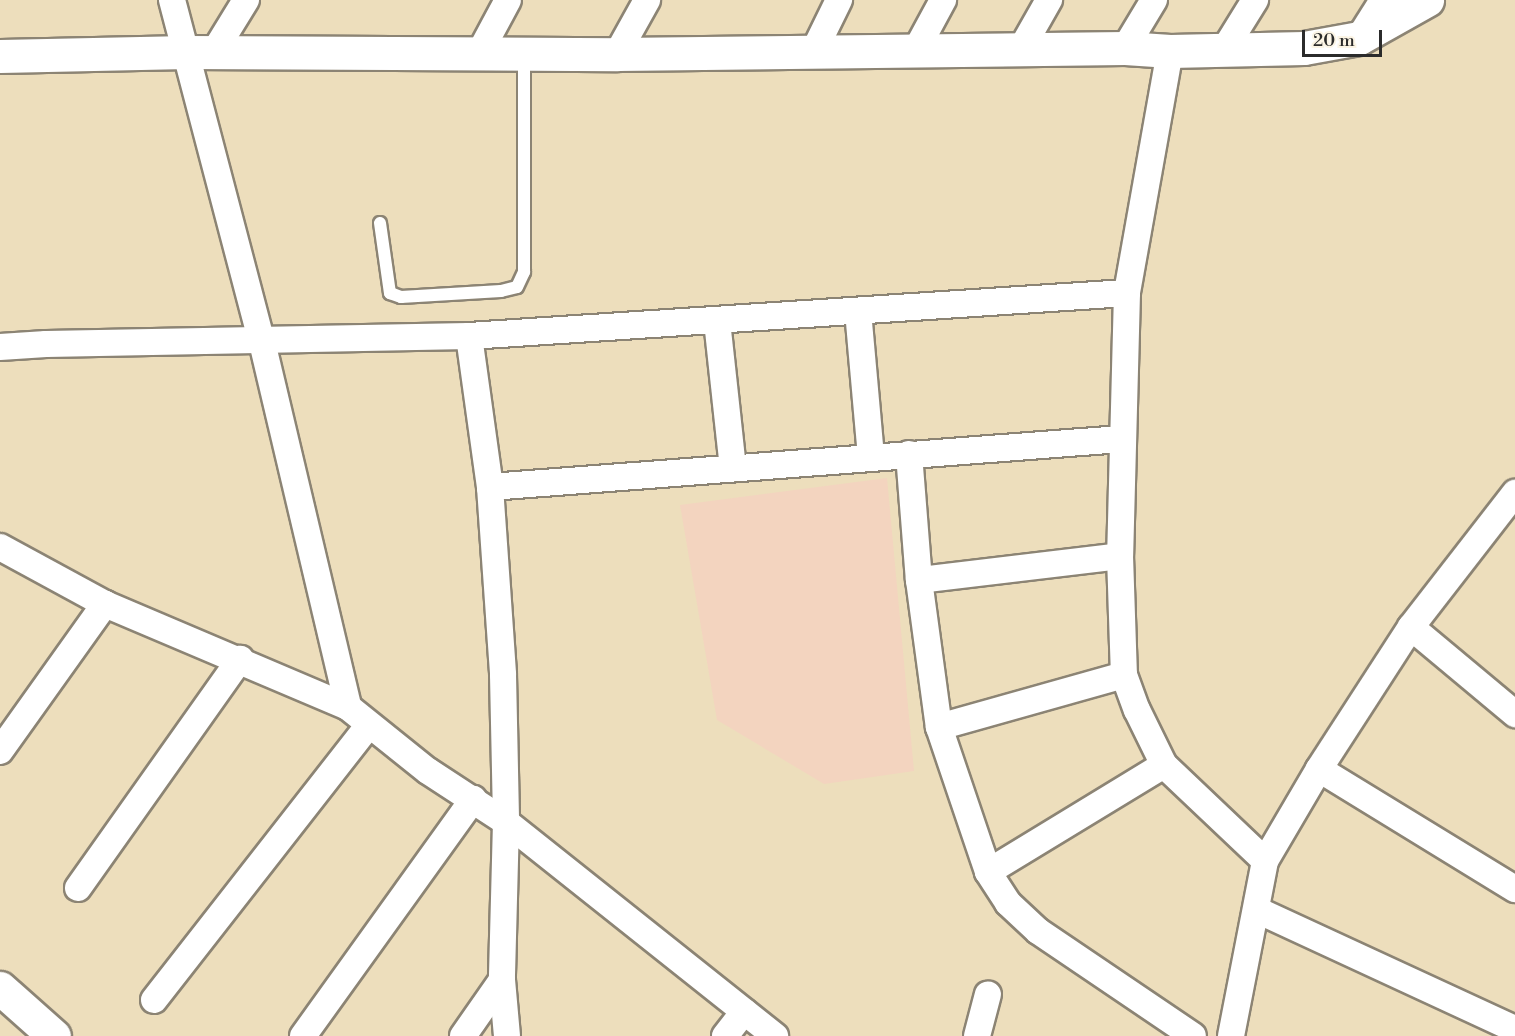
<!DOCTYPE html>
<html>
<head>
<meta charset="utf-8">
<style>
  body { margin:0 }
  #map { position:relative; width:1515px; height:1036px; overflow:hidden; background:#eddebc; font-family:"Libre Bodoni",serif }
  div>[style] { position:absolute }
  .built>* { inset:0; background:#f3d4bf }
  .roads { filter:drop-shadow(2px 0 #8c8474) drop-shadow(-2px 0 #8c8474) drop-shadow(0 2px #8c8474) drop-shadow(0 -2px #8c8474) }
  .lane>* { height:12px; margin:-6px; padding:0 6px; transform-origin:6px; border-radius:6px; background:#fff }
  .street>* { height:26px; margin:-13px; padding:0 13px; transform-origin:13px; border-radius:13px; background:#fff }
  .secondary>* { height:33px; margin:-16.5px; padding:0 16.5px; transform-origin:16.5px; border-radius:16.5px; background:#fff }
  .highway>* { height:33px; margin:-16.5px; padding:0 16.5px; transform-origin:16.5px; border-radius:16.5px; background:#fff }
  span { translate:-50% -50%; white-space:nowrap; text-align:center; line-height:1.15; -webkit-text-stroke:6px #fcf5e5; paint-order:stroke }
  .scale { position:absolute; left:1302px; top:30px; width:80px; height:27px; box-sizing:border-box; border:3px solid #2b2b2b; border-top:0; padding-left:8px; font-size:18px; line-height:21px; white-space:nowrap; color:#2b2b2b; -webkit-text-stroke:4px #fcf5e5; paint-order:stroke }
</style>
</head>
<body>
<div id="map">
  <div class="built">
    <div style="clip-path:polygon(887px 478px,914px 771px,824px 784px,717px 720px,680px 505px)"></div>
  </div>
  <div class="roads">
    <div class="lane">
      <div style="left:380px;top:223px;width:71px;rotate:81.9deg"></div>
      <div style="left:390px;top:293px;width:12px;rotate:20deg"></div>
      <div style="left:401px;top:297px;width:100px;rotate:-3.4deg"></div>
      <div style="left:501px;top:291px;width:16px;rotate:-14deg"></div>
      <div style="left:517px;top:287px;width:17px;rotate:-65deg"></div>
      <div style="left:524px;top:272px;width:217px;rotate:-90deg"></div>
    </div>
    <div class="street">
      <div style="left:172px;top:0;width:354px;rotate:75.3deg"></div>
      <div style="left:262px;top:342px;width:375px;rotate:76.7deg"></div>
      <div style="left:1359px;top:38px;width:45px;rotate:-57.7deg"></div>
      <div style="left:1125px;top:48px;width:56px;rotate:-58.9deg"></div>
      <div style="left:916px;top:50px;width:57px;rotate:-61.6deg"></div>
      <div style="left:1224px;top:50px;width:59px;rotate:-58.2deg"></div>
      <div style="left:814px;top:51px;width:57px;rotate:-63.9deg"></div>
      <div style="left:1020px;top:51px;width:59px;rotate:-60.4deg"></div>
      <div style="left:1170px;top:51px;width:246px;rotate:100.1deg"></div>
      <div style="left:1127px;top:293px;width:263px;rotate:91.5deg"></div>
      <div style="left:1120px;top:556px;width:119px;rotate:88.1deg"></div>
      <div style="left:1124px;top:675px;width:37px;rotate:70deg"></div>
      <div style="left:1137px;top:710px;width:61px;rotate:63.9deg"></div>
      <div style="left:1164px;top:765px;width:139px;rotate:43.5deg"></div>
      <div style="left:214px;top:52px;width:61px;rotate:-58.4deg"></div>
      <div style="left:479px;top:54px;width:61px;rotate:-61.8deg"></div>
      <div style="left:617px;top:54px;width:62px;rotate:-60.9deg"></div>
      <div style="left:858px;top:311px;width:147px;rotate:84.9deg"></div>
      <div style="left:717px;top:321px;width:148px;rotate:83.8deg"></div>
      <div style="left:469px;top:336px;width:152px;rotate:82.1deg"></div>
      <div style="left:490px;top:487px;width:188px;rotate:86deg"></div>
      <div style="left:503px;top:675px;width:147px;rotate:88.8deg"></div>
      <div style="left:506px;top:822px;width:158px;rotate:91.5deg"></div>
      <div style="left:502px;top:980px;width:56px;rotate:84.9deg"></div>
      <div style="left:0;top:347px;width:46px;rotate:-3.7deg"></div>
      <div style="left:46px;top:344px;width:423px;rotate:-1.1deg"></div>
      <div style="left:469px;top:336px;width:659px;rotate:-3.74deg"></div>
      <div style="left:909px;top:454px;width:126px;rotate:85.5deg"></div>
      <div style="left:919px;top:580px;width:148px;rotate:82.3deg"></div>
      <div style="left:939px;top:727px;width:153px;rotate:71.3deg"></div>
      <div style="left:988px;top:872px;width:37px;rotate:57deg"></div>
      <div style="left:1008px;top:903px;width:41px;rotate:43deg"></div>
      <div style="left:1038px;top:931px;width:187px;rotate:34.1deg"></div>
      <div style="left:490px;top:487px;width:633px;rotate:-4.35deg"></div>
      <div style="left:0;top:547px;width:119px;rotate:28.5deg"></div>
      <div style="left:105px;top:604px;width:264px;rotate:23deg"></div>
      <div style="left:348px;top:707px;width:102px;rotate:38.7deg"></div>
      <div style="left:428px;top:771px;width:93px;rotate:33.2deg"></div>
      <div style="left:506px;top:822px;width:344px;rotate:38.5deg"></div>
      <div style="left:919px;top:580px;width:202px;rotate:-6.8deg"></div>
      <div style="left:1411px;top:627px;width:136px;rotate:39.9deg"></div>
      <div style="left:939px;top:727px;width:192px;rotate:-15.7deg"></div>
      <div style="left:0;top:751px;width:181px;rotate:-54.5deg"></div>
      <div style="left:1319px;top:769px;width:230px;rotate:31.5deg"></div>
      <div style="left:988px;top:872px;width:206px;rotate:-31.3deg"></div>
      <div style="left:78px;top:888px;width:281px;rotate:-54.7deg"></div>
      <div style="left:1257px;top:910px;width:284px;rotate:24.8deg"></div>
      <div style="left:154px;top:1000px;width:349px;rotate:-52deg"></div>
      <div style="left:303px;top:1036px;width:292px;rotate:-54.3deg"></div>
      <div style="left:463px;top:1036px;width:68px;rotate:-55.1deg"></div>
      <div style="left:725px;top:1036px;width:31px;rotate:-52deg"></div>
      <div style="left:977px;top:1036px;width:43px;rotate:-75.3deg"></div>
      <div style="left:1231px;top:1036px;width:178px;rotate:-79deg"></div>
      <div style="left:1265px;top:861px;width:107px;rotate:-59.6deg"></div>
      <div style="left:1319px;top:769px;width:169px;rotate:-57.1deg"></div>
      <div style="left:1411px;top:627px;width:170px;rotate:-52.2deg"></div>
    </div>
    <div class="secondary">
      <div style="left:0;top:56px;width:187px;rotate:-1.2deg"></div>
      <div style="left:187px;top:52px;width:430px;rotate:0.3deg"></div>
      <div style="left:617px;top:54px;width:508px;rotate:-0.68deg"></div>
      <div style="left:1125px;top:48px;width:45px;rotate:3.8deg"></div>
      <div style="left:1170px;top:51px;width:134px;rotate:-1.3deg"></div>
      <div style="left:1304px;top:48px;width:56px;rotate:-10.3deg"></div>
      <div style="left:1359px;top:38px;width:78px;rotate:-29.2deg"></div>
    </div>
    <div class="highway">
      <div style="left:0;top:988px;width:72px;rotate:41.6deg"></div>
    </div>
  </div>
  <div class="scale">20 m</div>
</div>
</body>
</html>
